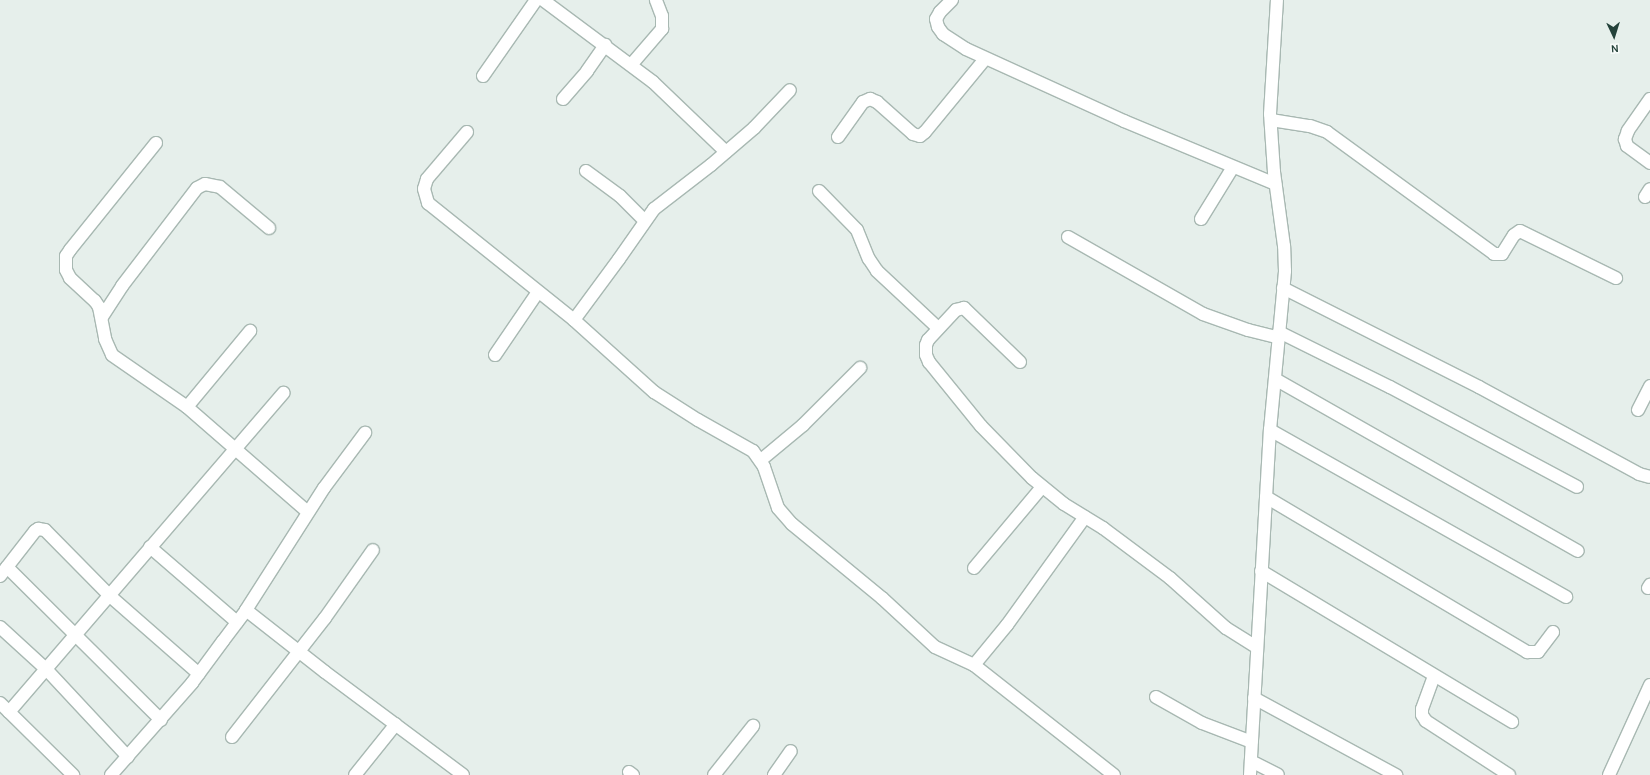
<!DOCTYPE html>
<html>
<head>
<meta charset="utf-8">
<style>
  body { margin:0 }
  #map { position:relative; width:1650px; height:775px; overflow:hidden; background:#e6efeb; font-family:Karla,sans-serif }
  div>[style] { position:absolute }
  .roads { filter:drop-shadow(1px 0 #a8b8b2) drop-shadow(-1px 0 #a8b8b2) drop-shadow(0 1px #a8b8b2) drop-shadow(0 -1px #a8b8b2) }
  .minor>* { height:12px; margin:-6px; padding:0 6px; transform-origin:6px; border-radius:6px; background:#fff }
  span { translate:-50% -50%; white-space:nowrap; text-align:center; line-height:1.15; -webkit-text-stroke:3.5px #f7fbf9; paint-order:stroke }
  .north { position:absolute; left:1594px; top:16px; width:40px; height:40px; -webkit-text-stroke:3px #f7fbf9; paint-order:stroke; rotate:176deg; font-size:11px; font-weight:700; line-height:16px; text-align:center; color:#24423a }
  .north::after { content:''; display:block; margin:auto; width:14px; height:18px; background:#24423a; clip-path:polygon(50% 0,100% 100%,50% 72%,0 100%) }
</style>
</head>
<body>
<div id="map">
  <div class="roads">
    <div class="minor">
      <div style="left:543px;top:0;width:137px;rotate:36.7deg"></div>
      <div style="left:653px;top:82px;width:101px;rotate:43.8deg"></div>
      <div style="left:952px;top:0;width:17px;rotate:135deg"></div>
      <div style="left:940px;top:12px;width:8px;rotate:120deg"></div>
      <div style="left:936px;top:19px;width:8px;rotate:76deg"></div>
      <div style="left:938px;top:27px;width:9px;rotate:54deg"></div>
      <div style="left:943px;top:34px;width:27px;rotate:33deg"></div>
      <div style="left:966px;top:49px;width:174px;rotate:24.5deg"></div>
      <div style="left:1124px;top:121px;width:164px;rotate:22.6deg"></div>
      <div style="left:631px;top:65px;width:48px;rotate:-49.3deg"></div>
      <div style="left:662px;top:29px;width:13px;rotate:-90deg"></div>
      <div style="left:662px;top:16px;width:17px;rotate:-111deg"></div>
      <div style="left:483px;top:76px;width:93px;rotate:-55.1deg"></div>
      <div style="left:563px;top:99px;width:37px;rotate:-49deg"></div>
      <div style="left:587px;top:71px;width:32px;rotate:-55deg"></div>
      <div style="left:1650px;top:99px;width:39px;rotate:125deg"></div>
      <div style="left:1628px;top:131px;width:9px;rotate:111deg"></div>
      <div style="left:1625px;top:139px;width:7px;rotate:74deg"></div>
      <div style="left:1627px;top:146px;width:29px;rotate:36deg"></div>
      <div style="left:1271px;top:120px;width:39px;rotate:9deg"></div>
      <div style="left:1310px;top:126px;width:18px;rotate:19deg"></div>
      <div style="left:1327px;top:132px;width:207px;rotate:36.1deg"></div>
      <div style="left:1494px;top:254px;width:8px"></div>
      <div style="left:1502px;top:254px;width:22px;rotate:-58deg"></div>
      <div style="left:1514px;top:235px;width:7px;rotate:-34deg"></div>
      <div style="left:1520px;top:231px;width:107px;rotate:26.1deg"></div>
      <div style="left:467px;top:132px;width:62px;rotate:130.4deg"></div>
      <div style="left:427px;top:179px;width:10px;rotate:107deg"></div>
      <div style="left:424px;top:189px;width:15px;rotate:74deg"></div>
      <div style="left:428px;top:203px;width:187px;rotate:38.7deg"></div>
      <div style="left:574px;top:320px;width:108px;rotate:42deg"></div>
      <div style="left:654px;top:392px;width:52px;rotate:32.5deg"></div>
      <div style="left:698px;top:420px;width:63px;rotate:29.4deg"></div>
      <div style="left:753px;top:451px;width:19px;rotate:55deg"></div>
      <div style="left:764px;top:467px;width:43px;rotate:71.1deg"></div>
      <div style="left:778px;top:508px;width:21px;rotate:49deg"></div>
      <div style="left:792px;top:524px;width:117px;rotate:39.4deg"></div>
      <div style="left:882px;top:598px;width:72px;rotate:42.8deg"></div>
      <div style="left:935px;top:647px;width:43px;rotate:24.8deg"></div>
      <div style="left:974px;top:665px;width:178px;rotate:38.2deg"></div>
      <div style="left:838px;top:137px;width:43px;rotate:-54.5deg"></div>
      <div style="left:863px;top:102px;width:8px;rotate:-23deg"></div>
      <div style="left:870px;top:99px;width:8px;rotate:23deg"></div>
      <div style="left:877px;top:102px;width:48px;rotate:41.6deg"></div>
      <div style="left:913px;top:134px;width:7px;rotate:16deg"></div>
      <div style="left:920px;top:136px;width:6px;rotate:-39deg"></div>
      <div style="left:925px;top:132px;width:94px;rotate:-50.6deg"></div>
      <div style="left:156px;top:143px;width:137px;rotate:128.8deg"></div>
      <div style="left:70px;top:250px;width:7px;rotate:124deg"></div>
      <div style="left:66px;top:256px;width:14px;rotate:90deg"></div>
      <div style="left:66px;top:270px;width:9px;rotate:63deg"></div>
      <div style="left:70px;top:278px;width:34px;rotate:43deg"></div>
      <div style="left:95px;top:301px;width:7px;rotate:56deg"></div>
      <div style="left:99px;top:307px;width:33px;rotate:79deg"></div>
      <div style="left:105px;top:339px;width:17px;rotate:66deg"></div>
      <div style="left:112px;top:355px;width:91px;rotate:34.7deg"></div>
      <div style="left:187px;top:407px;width:160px;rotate:41deg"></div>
      <div style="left:586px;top:171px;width:42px;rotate:36.3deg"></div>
      <div style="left:620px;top:196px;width:35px;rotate:45deg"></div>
      <div style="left:819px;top:191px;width:54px;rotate:45.7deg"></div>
      <div style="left:857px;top:230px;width:31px;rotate:68deg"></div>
      <div style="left:869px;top:259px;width:14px;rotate:56deg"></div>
      <div style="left:877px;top:271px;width:83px;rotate:43.1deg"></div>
      <div style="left:1645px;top:197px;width:9px;rotate:-58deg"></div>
      <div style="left:1201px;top:219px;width:61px;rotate:-58.4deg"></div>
      <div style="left:1068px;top:237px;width:155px;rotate:29.7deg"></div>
      <div style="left:1203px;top:314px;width:48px;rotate:19.6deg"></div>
      <div style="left:1248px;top:330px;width:32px;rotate:14deg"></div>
      <div style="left:1283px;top:288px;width:220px;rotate:26.8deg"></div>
      <div style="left:1479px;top:387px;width:182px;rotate:28.5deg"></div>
      <div style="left:1639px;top:474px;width:11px;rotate:15deg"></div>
      <div style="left:102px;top:317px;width:37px;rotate:-57deg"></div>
      <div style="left:122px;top:286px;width:123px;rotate:-52.6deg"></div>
      <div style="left:197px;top:188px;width:9px;rotate:-27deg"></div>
      <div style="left:205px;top:184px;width:15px;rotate:11deg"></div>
      <div style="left:220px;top:187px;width:64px;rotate:39.9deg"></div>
      <div style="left:574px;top:320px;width:76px;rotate:-53.6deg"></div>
      <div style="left:619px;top:259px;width:61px;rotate:-55deg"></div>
      <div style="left:654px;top:209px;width:72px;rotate:-37.7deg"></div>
      <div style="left:711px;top:165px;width:57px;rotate:-40.7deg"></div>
      <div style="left:754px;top:128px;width:52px;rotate:-46.5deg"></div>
      <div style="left:1279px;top:332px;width:124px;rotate:26.4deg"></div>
      <div style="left:1390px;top:387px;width:212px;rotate:28.1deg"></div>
      <div style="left:495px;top:355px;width:76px;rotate:-55.7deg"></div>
      <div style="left:1020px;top:362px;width:78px;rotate:-136deg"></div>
      <div style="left:964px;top:308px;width:8px;rotate:166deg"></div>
      <div style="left:956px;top:310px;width:41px;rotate:133deg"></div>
      <div style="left:928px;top:340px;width:5px;rotate:112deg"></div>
      <div style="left:926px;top:345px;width:10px;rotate:90deg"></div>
      <div style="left:926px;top:355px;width:8px;rotate:67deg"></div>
      <div style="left:929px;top:362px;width:82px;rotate:50.9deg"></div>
      <div style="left:981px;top:426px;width:73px;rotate:45.6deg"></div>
      <div style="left:1032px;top:478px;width:41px;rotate:39.1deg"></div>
      <div style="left:1064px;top:504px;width:46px;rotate:31.6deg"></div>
      <div style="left:1103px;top:528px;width:84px;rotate:36.7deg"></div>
      <div style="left:1170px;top:578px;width:75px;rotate:41.8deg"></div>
      <div style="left:1226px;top:628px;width:36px;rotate:32deg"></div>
      <div style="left:1275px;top:379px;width:348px;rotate:29.6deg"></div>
      <div style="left:187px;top:407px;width:99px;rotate:-50.3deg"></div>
      <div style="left:1638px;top:410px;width:27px;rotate:-63deg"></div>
      <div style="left:1270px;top:430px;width:340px;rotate:29.4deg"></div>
      <div style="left:761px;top:460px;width:55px;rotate:-39.8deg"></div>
      <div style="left:803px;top:425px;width:81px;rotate:-45deg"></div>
      <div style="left:1266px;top:497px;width:304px;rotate:30.7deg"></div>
      <div style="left:1527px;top:652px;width:11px"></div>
      <div style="left:1538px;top:652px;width:25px;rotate:-53deg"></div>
      <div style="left:150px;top:547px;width:115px;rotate:40.8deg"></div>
      <div style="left:7px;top:567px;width:217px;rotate:44.8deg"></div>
      <div style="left:974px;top:568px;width:106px;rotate:-50deg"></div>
      <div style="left:1261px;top:571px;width:293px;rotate:31deg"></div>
      <div style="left:0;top:576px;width:57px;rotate:-52.1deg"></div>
      <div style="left:35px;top:531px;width:4px;rotate:-34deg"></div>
      <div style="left:38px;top:529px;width:7px;rotate:8deg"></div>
      <div style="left:45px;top:530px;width:93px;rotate:45.4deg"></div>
      <div style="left:110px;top:596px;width:118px;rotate:41.2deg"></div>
      <div style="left:1648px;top:588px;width:4px;rotate:-56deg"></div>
      <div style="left:246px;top:610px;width:100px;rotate:38.1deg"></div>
      <div style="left:325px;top:672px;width:172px;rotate:36.7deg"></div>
      <div style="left:0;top:627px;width:62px;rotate:42.4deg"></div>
      <div style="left:46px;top:669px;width:120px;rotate:47deg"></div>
      <div style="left:974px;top:665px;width:52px;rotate:-50.5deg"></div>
      <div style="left:1007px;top:625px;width:133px;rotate:-54.2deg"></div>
      <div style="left:1434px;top:676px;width:35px;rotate:110deg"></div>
      <div style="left:1422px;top:709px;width:6px;rotate:90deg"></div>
      <div style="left:1422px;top:715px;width:7px;rotate:56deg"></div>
      <div style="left:1426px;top:721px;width:99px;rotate:33deg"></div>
      <div style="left:1156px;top:697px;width:53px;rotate:29.5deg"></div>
      <div style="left:1202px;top:723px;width:53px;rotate:20.8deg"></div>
      <div style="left:1254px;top:698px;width:162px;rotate:28.5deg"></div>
      <div style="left:0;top:703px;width:103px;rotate:44.6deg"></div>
      <div style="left:9px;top:712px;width:421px;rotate:-49.3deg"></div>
      <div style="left:232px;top:737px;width:151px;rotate:-52deg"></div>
      <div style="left:325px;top:618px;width:83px;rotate:-54.8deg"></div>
      <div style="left:1251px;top:761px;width:30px;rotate:27deg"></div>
      <div style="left:629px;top:772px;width:5px;rotate:37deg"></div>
      <div style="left:111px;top:775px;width:123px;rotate:-48.6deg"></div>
      <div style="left:192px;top:683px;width:52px;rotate:-53.6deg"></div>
      <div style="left:223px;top:641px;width:39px;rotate:-53deg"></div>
      <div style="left:246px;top:610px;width:145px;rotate:-57.4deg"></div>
      <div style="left:324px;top:488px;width:69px;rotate:-53.3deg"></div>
      <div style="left:355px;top:775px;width:65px;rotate:-51.2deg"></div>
      <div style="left:714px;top:775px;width:63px;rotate:-51.5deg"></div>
      <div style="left:774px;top:775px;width:29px;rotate:-55deg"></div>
      <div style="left:1250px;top:775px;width:346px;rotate:-86.7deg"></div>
      <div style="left:1270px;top:430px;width:160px;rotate:-84.6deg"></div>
      <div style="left:1285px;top:271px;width:25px;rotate:-92deg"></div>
      <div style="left:1284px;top:246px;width:75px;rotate:-97.7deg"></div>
      <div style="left:1274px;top:172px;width:58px;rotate:-93.9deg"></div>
      <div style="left:1270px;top:114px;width:114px;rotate:-86.5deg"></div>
      <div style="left:1609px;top:775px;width:99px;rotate:-65.5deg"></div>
    </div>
  </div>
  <div class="north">N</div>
</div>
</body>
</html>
